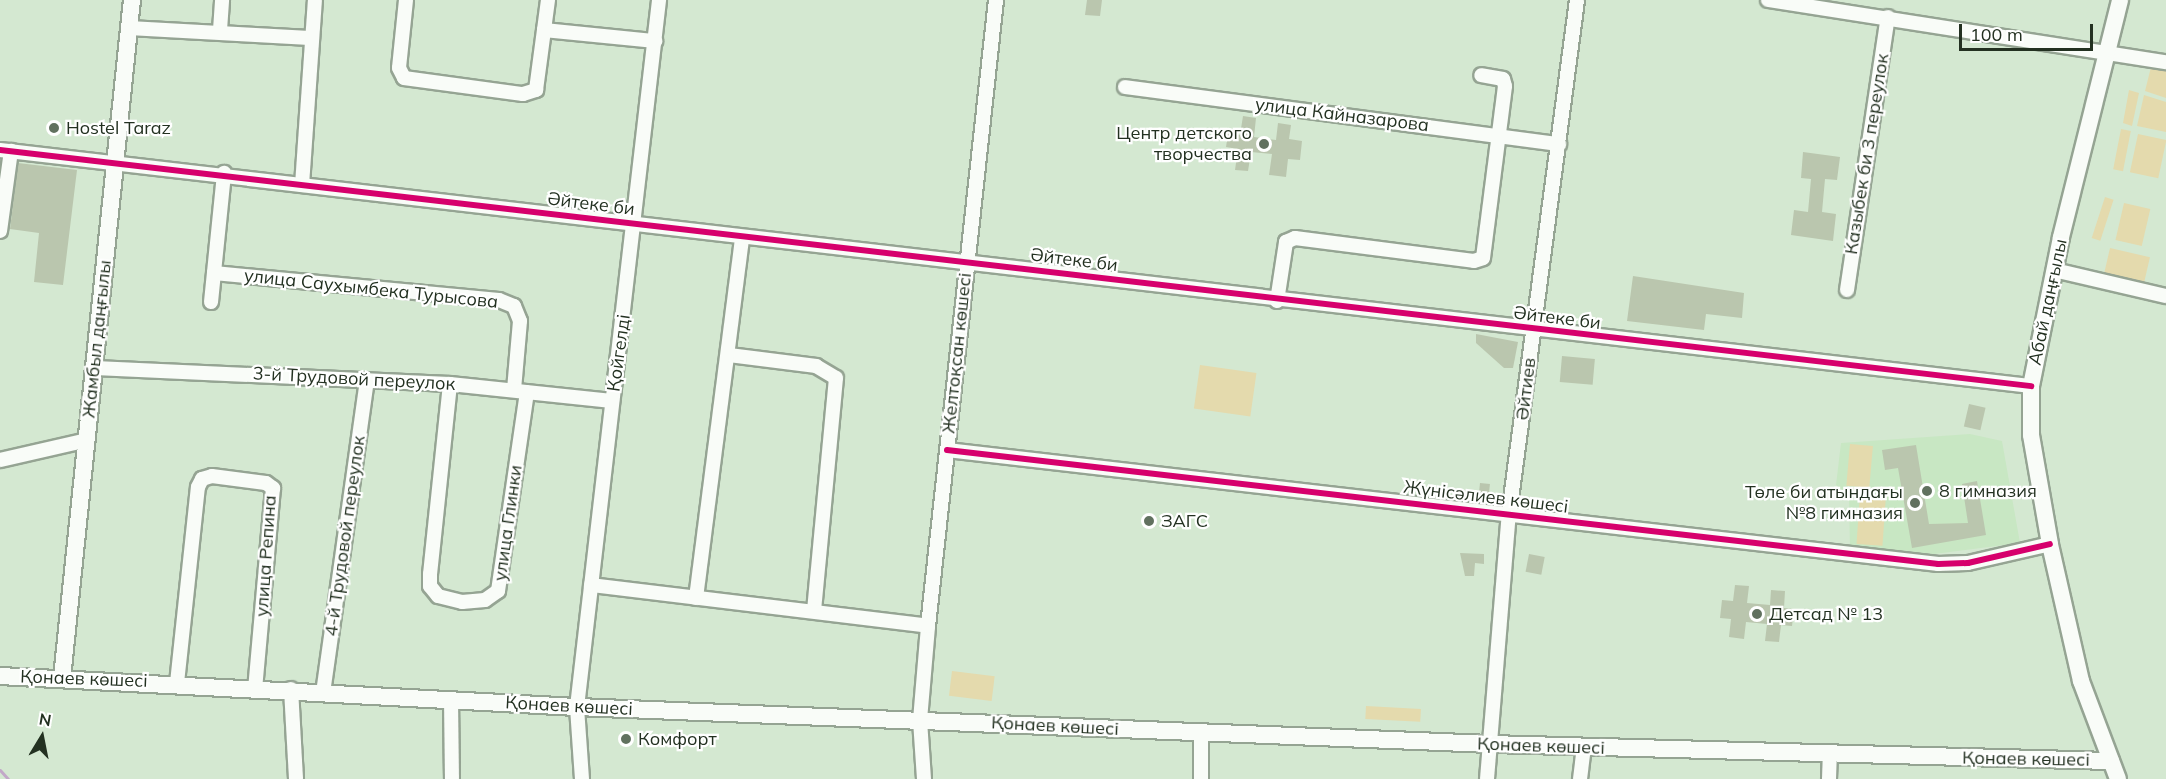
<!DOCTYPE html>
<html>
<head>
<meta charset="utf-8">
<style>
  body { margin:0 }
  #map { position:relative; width:2166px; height:779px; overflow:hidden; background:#d4e8d1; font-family:Mulish,sans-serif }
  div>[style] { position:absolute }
  .built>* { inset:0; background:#c8e7c3 }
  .green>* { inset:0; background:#e4daad; transform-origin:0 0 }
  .stream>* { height:3px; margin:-1.5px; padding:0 1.5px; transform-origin:1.5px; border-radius:1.5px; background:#c2a8c8 }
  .building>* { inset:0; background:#bac6ae; transform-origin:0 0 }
  .roads { filter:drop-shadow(2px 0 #95a493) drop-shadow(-2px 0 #95a493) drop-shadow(0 2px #95a493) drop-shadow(0 -2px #95a493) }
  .minor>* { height:14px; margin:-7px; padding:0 7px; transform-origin:7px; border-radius:7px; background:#f9fcf8 }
  .major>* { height:16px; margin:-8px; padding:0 8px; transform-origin:8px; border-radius:8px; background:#f9fcf8 }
  .cycleway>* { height:6px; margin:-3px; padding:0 3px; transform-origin:3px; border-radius:3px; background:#d6006c }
  .dots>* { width:16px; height:16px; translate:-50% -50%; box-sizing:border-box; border:3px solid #fff; border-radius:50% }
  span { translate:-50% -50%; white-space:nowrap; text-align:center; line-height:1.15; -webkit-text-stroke:4.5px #fff; paint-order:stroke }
  .street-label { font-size:18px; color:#233121 }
  .poi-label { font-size:18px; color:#233121 }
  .left { translate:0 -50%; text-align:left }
  .right { translate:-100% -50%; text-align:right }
  .north { position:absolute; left:12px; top:707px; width:60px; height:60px; -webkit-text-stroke:4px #fff; paint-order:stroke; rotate:10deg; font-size:16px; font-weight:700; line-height:24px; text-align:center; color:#233121 }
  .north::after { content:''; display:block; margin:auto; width:21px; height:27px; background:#233121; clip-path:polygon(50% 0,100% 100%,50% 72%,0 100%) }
  .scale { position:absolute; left:1959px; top:24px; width:134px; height:27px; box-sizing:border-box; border:3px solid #233121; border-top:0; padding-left:8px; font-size:18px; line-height:21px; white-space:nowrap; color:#233121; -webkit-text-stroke:4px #fff; paint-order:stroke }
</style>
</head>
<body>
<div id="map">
  <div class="built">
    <div style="clip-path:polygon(1970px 434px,2002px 441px,2020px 543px,1934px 554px,1850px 550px,1849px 496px,1836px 485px,1841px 443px)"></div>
  </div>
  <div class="green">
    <div style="clip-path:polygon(2151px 67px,2166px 69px,2166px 98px,2145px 91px)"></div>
    <div style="clip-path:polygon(2129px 90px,2139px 93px,2132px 126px,2123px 123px)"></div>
    <div style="clip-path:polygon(2144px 95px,2166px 102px,2166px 132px,2137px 126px)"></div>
    <div style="left:2121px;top:129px;width:10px;height:41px;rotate:11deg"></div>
    <div style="left:2138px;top:134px;width:29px;height:39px;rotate:12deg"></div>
    <div style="left:2105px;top:197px;width:9px;height:43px;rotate:18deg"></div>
    <div style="left:2124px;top:203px;width:27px;height:38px;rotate:13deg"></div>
    <div style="left:2110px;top:248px;width:41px;height:27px;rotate:13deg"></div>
    <div style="left:1200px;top:365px;width:57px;height:44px;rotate:8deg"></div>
    <div style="left:1850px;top:444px;width:23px;height:42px;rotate:5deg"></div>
    <div style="left:1860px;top:494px;width:26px;height:50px;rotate:4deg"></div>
    <div style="left:952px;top:671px;width:43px;height:25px;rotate:7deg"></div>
    <div style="left:1366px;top:706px;width:55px;height:13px;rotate:3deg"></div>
  </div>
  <div class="stream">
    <div style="left:0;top:770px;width:12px;rotate:48deg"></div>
  </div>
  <div class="building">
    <div style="clip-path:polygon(1087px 0,1102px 0,1100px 16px,1085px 15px)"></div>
    <div style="clip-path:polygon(1243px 116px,1256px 118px,1254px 137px,1276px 140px,1278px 123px,1291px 125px,1289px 139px,1302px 141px,1300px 160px,1288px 159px,1286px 177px,1269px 175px,1272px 154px,1251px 152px,1248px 171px,1235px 170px,1238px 149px,1226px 147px,1228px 134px,1240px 135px)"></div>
    <div style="clip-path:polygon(1803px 152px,1840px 157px,1837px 180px,1825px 179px,1822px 212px,1836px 214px,1833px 241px,1791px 235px,1794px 210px,1808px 212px,1811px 179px,1801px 178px)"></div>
    <div style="clip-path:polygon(18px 163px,77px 170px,63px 285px,34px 282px,39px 233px,10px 229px)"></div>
    <div style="clip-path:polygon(1633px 276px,1744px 293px,1742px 318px,1706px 314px,1704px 330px,1627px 321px)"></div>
    <div style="clip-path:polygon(1476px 334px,1518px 342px,1513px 368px,1504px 368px,1476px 343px)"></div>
    <div style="left:1562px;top:356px;width:33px;height:26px;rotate:5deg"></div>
    <div style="left:1969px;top:404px;width:17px;height:23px;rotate:13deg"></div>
    <div style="clip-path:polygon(1916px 445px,1929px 524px,1968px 523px,1962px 484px,1977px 481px,1986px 535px,1912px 548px,1898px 468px,1885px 470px,1882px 450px)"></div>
    <div style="left:1480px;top:483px;width:10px;height:18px;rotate:6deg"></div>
    <div style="clip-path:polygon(1460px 553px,1484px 554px,1484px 564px,1475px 563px,1474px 576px,1465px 576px)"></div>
    <div style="left:1529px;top:554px;width:16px;height:18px;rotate:11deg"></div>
    <div style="clip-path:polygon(1735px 585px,1749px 586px,1747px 603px,1770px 605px,1771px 590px,1785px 591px,1784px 608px,1794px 609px,1792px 626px,1781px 625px,1779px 642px,1765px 641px,1767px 624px,1746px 622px,1744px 639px,1729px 637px,1731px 619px,1720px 618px,1722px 600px,1733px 601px)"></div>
  </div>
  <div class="roads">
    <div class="minor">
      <div style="left:406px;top:0;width:68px;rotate:95.9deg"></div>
      <div style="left:399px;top:68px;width:11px;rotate:63deg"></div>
      <div style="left:404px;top:78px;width:120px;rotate:7.7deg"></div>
      <div style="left:523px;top:94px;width:14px;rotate:-17deg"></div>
      <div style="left:536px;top:90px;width:91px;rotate:-82.4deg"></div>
      <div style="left:1768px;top:0;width:403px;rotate:8.9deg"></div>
      <div style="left:129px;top:28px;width:181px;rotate:3.2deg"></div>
      <div style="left:220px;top:30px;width:30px;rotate:-86deg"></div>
      <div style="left:544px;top:30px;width:112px;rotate:5.7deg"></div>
      <div style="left:1125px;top:87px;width:438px;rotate:7.5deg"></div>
      <div style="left:0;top:150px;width:2045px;rotate:6.63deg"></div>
      <div style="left:302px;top:185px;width:185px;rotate:-86deg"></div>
      <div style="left:0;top:231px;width:81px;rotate:-82.2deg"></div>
      <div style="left:2054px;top:270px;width:115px;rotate:13.1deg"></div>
      <div style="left:214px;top:273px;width:286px;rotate:5.4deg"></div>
      <div style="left:499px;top:300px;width:16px;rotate:22deg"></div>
      <div style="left:514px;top:306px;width:16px;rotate:68deg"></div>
      <div style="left:520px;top:321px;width:69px;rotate:95deg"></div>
      <div style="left:1847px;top:290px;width:276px;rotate:-81.5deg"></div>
      <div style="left:1277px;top:301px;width:60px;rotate:-81.3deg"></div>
      <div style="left:1286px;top:242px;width:10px;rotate:-24deg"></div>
      <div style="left:1295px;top:238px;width:180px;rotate:7.3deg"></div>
      <div style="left:1474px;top:261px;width:9px;rotate:-18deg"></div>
      <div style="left:1483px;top:258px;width:173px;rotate:-82.7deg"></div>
      <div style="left:1505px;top:86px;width:7px;rotate:-106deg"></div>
      <div style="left:1503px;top:79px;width:22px;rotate:-170deg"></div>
      <div style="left:211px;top:302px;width:130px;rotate:-84.2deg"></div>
      <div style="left:729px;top:355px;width:88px;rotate:7.2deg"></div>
      <div style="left:816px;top:366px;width:23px;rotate:31deg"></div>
      <div style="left:836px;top:378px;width:234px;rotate:95.4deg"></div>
      <div style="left:95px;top:368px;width:355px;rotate:2.6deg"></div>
      <div style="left:450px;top:384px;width:163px;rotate:6deg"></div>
      <div style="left:450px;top:384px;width:191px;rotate:96deg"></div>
      <div style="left:430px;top:574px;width:12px;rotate:90deg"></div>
      <div style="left:430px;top:586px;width:13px;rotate:51deg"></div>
      <div style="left:438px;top:596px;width:25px;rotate:14deg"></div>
      <div style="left:462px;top:602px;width:23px;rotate:-5deg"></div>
      <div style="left:485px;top:600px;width:16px;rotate:-35deg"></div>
      <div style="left:498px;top:591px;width:201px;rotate:-81.7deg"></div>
      <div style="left:947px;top:450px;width:998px;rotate:6.56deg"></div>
      <div style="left:1938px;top:564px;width:30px;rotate:-2deg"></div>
      <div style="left:1968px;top:563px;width:84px;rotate:-13deg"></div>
      <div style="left:0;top:460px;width:89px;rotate:-12.9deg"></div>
      <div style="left:591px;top:585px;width:339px;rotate:6.9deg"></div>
      <div style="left:696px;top:598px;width:363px;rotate:-82.7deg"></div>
      <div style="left:177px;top:683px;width:197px;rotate:-83.9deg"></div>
      <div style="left:198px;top:487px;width:9px;rotate:-63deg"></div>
      <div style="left:202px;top:479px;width:10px;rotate:-17deg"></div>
      <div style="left:212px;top:476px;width:54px;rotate:7.4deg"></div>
      <div style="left:266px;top:483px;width:9px;rotate:36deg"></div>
      <div style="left:273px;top:488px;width:201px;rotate:95.1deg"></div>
      <div style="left:291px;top:689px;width:90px;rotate:86.8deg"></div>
      <div style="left:323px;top:693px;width:316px;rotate:-82deg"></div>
      <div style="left:451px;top:699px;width:80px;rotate:89.3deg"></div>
      <div style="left:1201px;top:733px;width:46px;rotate:90deg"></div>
      <div style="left:582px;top:779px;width:72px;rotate:-94deg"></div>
      <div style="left:577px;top:707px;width:712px;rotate:-83.38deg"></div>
      <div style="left:924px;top:779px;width:59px;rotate:-93.9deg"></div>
      <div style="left:920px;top:720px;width:94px;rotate:-85.1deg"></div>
      <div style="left:928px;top:626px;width:630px;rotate:-83.8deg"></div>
      <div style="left:1487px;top:779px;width:266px;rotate:-85.3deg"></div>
      <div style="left:1509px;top:514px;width:518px;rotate:-82.46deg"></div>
      <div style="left:1580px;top:779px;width:31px;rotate:-83deg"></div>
      <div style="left:1829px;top:779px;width:24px;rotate:-88deg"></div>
    </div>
    <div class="major">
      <div style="left:0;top:676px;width:578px;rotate:3.08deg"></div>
      <div style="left:577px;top:707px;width:914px;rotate:2.32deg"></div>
      <div style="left:1490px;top:744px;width:621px;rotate:1.57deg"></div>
      <div style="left:62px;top:678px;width:682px;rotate:-84.11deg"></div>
      <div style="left:2118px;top:779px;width:105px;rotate:-110.7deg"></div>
      <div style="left:2081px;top:681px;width:140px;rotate:-102.8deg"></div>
      <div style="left:2050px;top:544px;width:111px;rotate:-99.9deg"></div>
      <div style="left:2031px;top:435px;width:49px;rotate:-90deg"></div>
      <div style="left:2031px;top:386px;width:152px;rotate:-78.6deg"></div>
      <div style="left:2061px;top:237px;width:244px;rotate:-76deg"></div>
    </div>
  </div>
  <div class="cycleway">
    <div style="left:0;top:150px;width:2045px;rotate:6.63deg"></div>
    <div style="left:947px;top:450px;width:998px;rotate:6.56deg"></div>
    <div style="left:1938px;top:564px;width:30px;rotate:-2deg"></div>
    <div style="left:1968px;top:563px;width:84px;rotate:-13deg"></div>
  </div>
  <div class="dots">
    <div style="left:54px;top:128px;background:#61715f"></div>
    <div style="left:1264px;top:144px;background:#61715f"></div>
    <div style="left:1927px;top:491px;background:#61715f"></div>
    <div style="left:1915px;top:503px;background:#61715f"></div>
    <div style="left:1149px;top:521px;background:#61715f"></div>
    <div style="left:1757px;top:614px;background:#61715f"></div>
    <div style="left:626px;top:739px;background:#61715f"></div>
  </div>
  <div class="street-label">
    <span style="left:1342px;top:115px;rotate:7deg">улица Кайназарова</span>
    <span style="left:1867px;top:154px;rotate:-81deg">Казыбек би 3 переулок</span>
    <span style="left:591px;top:204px;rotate:7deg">Әйтеке би</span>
    <span style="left:1074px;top:260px;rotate:7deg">Әйтеке би</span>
    <span style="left:371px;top:289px;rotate:6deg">улица Саухымбека Турысова</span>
    <span style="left:2048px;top:302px;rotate:-78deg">Абай даңғылы</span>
    <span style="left:1557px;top:318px;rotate:7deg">Әйтеке би</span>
    <span style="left:97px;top:339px;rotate:-84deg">Жамбыл даңғылы</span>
    <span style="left:619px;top:353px;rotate:-82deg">Қойгелді</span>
    <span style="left:957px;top:353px;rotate:-84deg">Желтоқсан көшесі</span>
    <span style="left:354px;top:379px;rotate:3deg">3-й Трудовой переулок</span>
    <span style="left:1526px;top:389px;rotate:-83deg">Әйтиев</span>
    <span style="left:1486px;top:497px;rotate:7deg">Жүнісәлиев көшесі</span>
    <span style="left:508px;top:523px;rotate:-82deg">улица Глинки</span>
    <span style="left:345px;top:536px;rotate:-82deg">4-й Трудовой переулок</span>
    <span style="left:266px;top:556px;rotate:-86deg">улица Репина</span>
    <span style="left:84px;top:679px;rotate:2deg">Қонаев көшесі</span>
    <span style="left:569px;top:706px;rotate:3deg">Қонаев көшесі</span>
    <span style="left:1055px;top:726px;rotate:3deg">Қонаев көшесі</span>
    <span style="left:1541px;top:746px;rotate:2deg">Қонаев көшесі</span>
    <span style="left:2026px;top:759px;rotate:1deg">Қонаев көшесі</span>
  </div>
  <div class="poi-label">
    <span class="left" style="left:66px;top:128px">Hostel Taraz</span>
    <span class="right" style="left:1252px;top:144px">Центр детского<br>творчества</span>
    <span class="left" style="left:1939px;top:491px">8 гимназия</span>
    <span class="right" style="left:1903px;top:503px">Төле би атындағы<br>№8 гимназия</span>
    <span class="left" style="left:1161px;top:521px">ЗАГС</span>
    <span class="left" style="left:1769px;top:614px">Детсад № 13</span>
    <span class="left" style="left:638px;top:739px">Комфорт</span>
  </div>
  <div class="north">N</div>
  <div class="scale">100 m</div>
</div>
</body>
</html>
